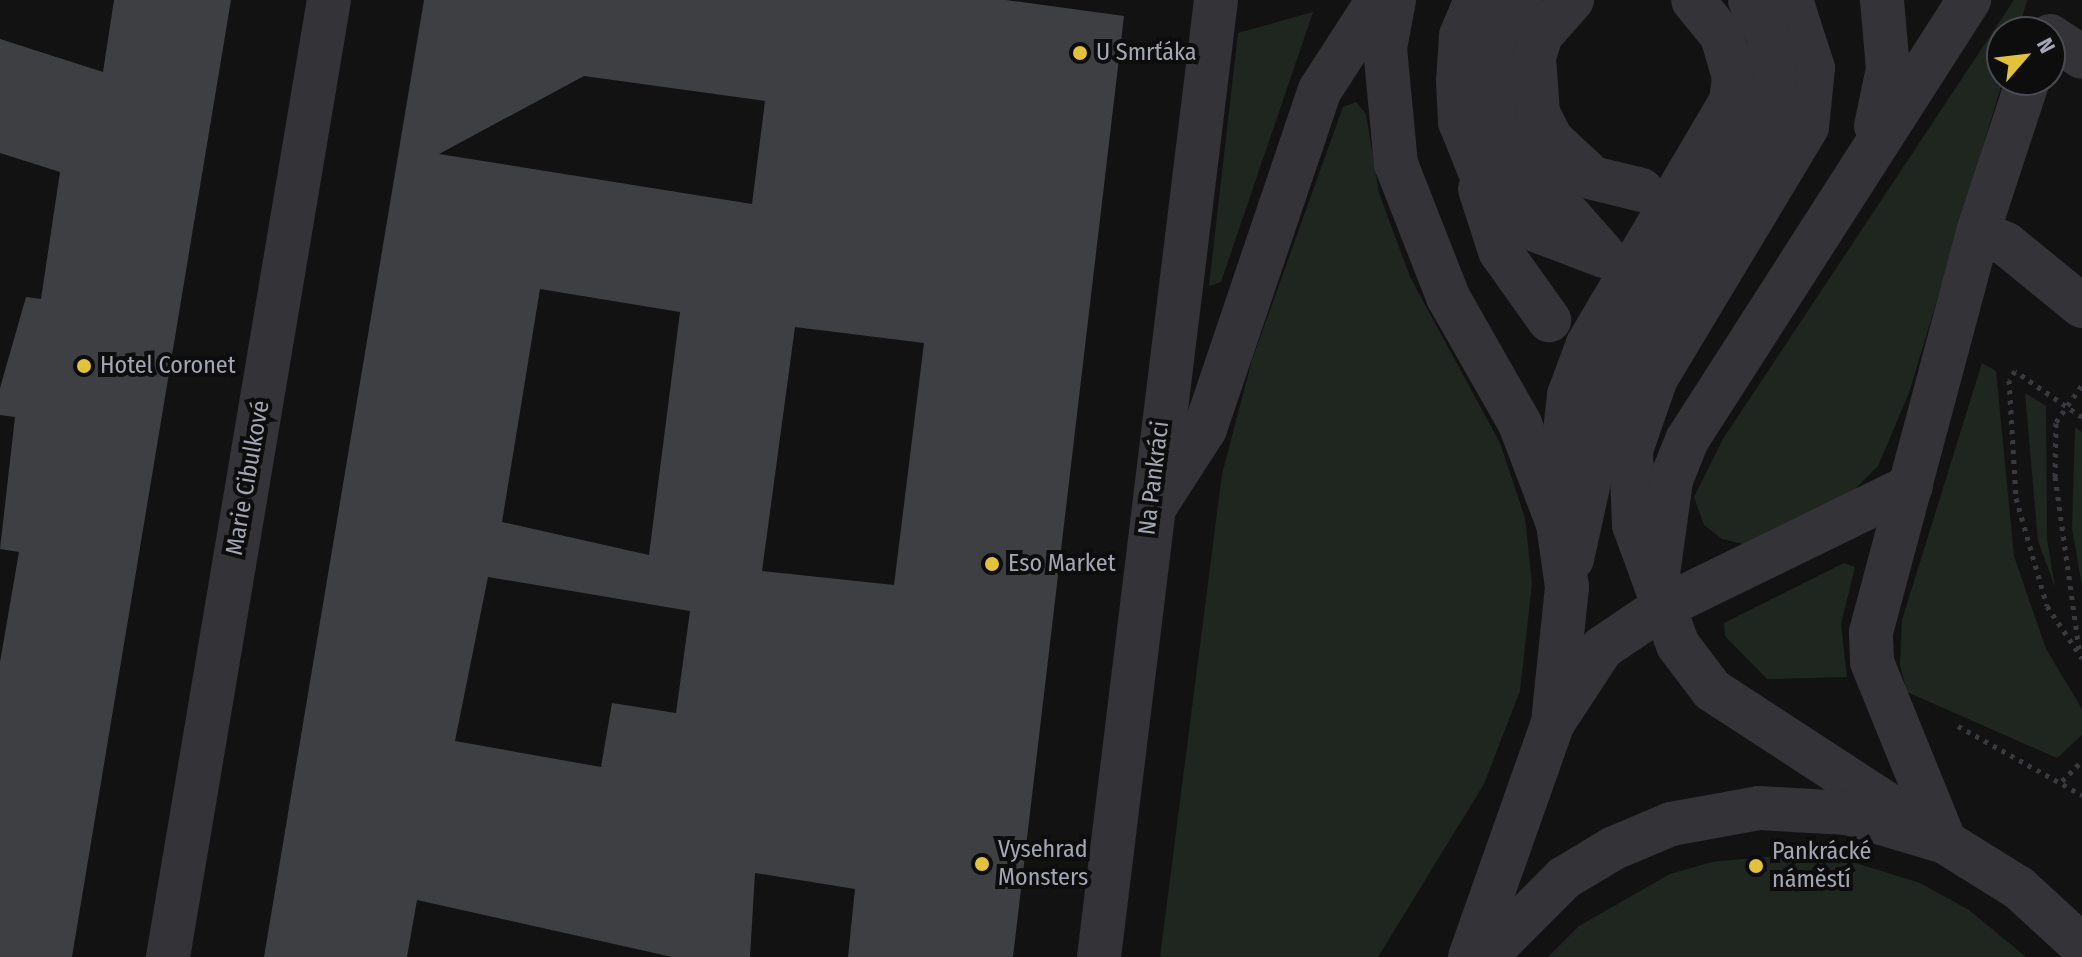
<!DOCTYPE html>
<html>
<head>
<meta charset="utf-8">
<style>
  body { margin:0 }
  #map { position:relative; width:2082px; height:957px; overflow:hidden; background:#121213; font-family:"Fira Sans Condensed",sans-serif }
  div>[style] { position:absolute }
  .green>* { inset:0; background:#1f2620 }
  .building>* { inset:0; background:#3e3f43 }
  .path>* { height:5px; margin-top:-2.5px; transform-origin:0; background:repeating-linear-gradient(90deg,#393a3f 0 4px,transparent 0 10px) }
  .minor>* { height:44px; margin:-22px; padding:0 22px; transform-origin:22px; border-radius:22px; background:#333338 }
  .dots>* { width:22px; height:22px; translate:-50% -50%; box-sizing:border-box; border:4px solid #0d0d0e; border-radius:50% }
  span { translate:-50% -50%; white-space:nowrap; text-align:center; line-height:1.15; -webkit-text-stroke:8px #0d0d0e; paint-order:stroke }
  .poi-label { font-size:24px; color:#a4a7b3 }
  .left { translate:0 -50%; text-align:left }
  .street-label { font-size:24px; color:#a4a7b3 }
  .north { position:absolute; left:1986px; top:16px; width:80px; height:80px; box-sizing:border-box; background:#0d0d0e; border:2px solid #494b50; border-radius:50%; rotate:62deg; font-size:22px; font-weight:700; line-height:32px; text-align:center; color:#a4a7b3 }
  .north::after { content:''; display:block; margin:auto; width:28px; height:36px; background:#e2c23c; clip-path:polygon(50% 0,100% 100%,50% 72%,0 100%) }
</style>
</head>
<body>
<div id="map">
  <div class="green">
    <div style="clip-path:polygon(2014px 0,2027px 0,2018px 32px,2002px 32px,2003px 80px,1909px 393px,1878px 466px,1849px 495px,1743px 544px,1722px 539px,1704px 525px,1694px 497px,1723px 439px)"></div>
    <div style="clip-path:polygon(1313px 12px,1221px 282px,1209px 286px,1238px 33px)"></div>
    <div style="clip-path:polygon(1356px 102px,1366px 114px,1379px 193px,1410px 277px,1500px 443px,1525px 518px,1532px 584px,1520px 691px,1484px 784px,1378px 957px,1160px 957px,1222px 474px,1252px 360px,1343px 107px)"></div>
    <div style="clip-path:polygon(1982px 363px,1996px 371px,2014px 556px,2046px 649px,2082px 709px,2082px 735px,2057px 758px,1907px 692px,1900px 665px,1902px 620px)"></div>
    <div style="clip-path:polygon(2025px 393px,2046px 406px,2047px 539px,2055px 587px,2038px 541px)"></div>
    <div style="clip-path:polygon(2075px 427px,2082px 432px,2082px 586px,2072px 528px)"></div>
    <div style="clip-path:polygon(1844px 563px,1855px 567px,1841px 624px,1847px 677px,1767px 679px,1725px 636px,1724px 623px)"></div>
    <div style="clip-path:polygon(1797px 854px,1846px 860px,1920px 883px,1969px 910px,2026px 957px,1548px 957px,1579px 926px,1670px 874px,1712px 862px)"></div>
  </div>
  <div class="building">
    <div style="clip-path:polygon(114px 0,231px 0,72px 957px,0 957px,0 662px,19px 552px,0 549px,15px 417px,0 415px,0 388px,26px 297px,41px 299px,60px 172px,0 153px,0 39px,103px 72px)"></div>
    <div style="clip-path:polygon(evenodd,424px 0,1006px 0,1124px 16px,1013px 957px,848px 957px,855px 889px,755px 873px,750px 957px,672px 957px,417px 900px,407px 957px,264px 957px,424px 0,584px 76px,765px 101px,752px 204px,439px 154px,584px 76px,424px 0,540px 289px,680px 312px,649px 555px,502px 522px,540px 289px,424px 0,795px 327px,924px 343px,894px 585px,762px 571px,795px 327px,424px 0,488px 577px,690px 611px,676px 713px,612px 703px,601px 767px,455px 741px,488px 577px)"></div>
  </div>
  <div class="path">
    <div style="left:2082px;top:417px;width:81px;rotate:-145.5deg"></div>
    <div style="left:2015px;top:371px;width:11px;rotate:124deg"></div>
    <div style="left:2009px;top:380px;width:118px;rotate:86.6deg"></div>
    <div style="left:2016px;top:498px;width:112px;rotate:74deg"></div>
    <div style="left:2047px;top:606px;width:63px;rotate:56.1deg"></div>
    <div style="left:2079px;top:649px;width:174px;rotate:-97.9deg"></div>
    <div style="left:2055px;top:477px;width:55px;rotate:-89deg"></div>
    <div style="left:2056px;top:422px;width:45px;rotate:-54.9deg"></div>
    <div style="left:1958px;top:726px;width:142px;rotate:29.1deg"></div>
    <div style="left:2062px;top:781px;width:28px;rotate:-45deg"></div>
  </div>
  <div class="minor">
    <div style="left:1394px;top:0;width:49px;rotate:100.6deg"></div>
    <div style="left:1385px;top:48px;width:117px;rotate:84.6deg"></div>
    <div style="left:1396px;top:164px;width:143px;rotate:68.6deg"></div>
    <div style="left:1448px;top:297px;width:146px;rotate:60.4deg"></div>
    <div style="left:1520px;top:424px;width:107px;rotate:69.2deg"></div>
    <div style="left:1558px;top:524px;width:64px;rotate:81.9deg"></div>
    <div style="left:1567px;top:587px;width:137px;rotate:95.9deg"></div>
    <div style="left:1476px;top:0;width:39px;rotate:113deg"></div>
    <div style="left:1461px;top:36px;width:45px;rotate:93.8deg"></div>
    <div style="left:1458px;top:81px;width:41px;rotate:87.2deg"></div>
    <div style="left:1460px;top:122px;width:51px;rotate:68deg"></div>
    <div style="left:1479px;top:169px;width:71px;rotate:52.5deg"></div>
    <div style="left:1522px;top:225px;width:88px;rotate:20.7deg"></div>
    <div style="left:1520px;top:0;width:71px;rotate:112.2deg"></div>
    <div style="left:1493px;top:66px;width:63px;rotate:80.8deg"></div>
    <div style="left:1503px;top:128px;width:31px;rotate:63deg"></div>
    <div style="left:1517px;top:156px;width:130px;rotate:48.7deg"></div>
    <div style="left:1572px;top:0;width:47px;rotate:131.5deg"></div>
    <div style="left:1541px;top:35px;width:23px;rotate:108deg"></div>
    <div style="left:1534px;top:57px;width:56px;rotate:85.9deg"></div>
    <div style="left:1538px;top:113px;width:29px;rotate:63deg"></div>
    <div style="left:1551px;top:139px;width:57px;rotate:42.9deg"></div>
    <div style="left:1593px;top:178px;width:50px;rotate:13.8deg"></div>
    <div style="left:1791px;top:0;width:71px;rotate:72.1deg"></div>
    <div style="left:1813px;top:68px;width:59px;rotate:95.8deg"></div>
    <div style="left:1807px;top:127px;width:293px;rotate:121deg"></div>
    <div style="left:1656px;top:378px;width:76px;rotate:109.1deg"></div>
    <div style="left:1631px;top:450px;width:75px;rotate:87.7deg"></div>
    <div style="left:1634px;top:525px;width:128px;rotate:69.9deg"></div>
    <div style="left:1678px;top:645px;width:56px;rotate:52.9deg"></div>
    <div style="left:1712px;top:690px;width:278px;rotate:33.1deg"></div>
    <div style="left:2050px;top:36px;width:38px;rotate:33deg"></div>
    <div style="left:1876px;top:126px;width:58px;rotate:-78.1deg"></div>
    <div style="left:1888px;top:69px;width:69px;rotate:-95deg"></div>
    <div style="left:1480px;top:189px;width:65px;rotate:72.1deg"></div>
    <div style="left:1500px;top:251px;width:85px;rotate:54.6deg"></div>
    <div style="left:1978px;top:232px;width:30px;rotate:23deg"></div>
    <div style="left:2006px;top:244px;width:98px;rotate:39.2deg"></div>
    <div style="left:1558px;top:496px;width:102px;rotate:-83.8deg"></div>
    <div style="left:1569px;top:395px;width:54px;rotate:-69.6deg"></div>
    <div style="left:1588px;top:344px;width:282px;rotate:-59.5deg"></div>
    <div style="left:1731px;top:101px;width:24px;rotate:-83deg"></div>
    <div style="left:1734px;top:77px;width:43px;rotate:-106.3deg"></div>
    <div style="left:1722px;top:36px;width:46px;rotate:-128.9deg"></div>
    <div style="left:1156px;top:505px;width:90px;rotate:-57.2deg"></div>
    <div style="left:1205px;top:429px;width:358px;rotate:-71.3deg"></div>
    <div style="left:1320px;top:90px;width:107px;rotate:-57.2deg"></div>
    <div style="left:1572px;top:559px;width:181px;rotate:-77.6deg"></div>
    <div style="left:1611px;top:382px;width:85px;rotate:-62.8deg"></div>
    <div style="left:1650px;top:306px;width:213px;rotate:-57.1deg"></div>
    <div style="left:1766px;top:127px;width:53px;rotate:-80.2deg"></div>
    <div style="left:1775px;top:75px;width:45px;rotate:-100.3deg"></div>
    <div style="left:1767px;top:31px;width:35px;rotate:-119deg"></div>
    <div style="left:1658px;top:574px;width:95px;rotate:-82.1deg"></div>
    <div style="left:1671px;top:480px;width:43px;rotate:-68.2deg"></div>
    <div style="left:1687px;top:440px;width:523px;rotate:-57.34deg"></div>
    <div style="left:1945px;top:842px;width:194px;rotate:-112.1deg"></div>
    <div style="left:1872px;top:662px;width:30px;rotate:-92deg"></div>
    <div style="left:1871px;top:632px;width:414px;rotate:-75deg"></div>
    <div style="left:1978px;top:232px;width:160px;rotate:-71.8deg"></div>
    <div style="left:168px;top:957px;width:970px;rotate:-80.45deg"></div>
    <div style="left:1099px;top:957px;width:964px;rotate:-83.03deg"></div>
    <div style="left:1470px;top:957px;width:248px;rotate:-70.5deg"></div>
    <div style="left:1553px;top:723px;width:90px;rotate:-56.8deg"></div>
    <div style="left:1602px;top:648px;width:71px;rotate:-34.1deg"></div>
    <div style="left:1661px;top:608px;width:278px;rotate:-26deg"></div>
    <div style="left:1485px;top:957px;width:112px;rotate:-45deg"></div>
    <div style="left:1564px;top:878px;width:58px;rotate:-31deg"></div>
    <div style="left:1614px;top:848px;width:62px;rotate:-22.8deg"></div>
    <div style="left:1671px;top:824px;width:89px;rotate:-10.3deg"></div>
    <div style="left:1759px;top:808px;width:88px;rotate:3.3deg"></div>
    <div style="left:1847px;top:813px;width:102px;rotate:16.5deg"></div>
    <div style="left:1945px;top:842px;width:87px;rotate:31.9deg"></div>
    <div style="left:2019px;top:888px;width:86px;rotate:42.6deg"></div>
  </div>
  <div class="dots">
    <div style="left:1080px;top:53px;background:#e2c23c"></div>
    <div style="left:84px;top:366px;background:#e2c23c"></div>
    <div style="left:992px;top:564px;background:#e2c23c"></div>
    <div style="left:982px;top:864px;background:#e2c23c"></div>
    <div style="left:1756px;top:866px;background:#e2c23c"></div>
  </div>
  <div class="poi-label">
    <span class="left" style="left:1096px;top:53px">U Smrťáka</span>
    <span class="left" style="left:100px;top:366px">Hotel Coronet</span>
    <span class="left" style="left:1008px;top:564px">Eso Market</span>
    <span class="left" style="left:998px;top:864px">Vysehrad<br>Monsters</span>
    <span class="left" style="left:1772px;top:866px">Pankrácké<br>náměstí</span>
  </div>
  <div class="street-label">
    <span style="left:248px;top:478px;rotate:-80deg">Marie Cibulkové</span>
    <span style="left:1154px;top:478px;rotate:-83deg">Na Pankráci</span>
  </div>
  <div class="north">N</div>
</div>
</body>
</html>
